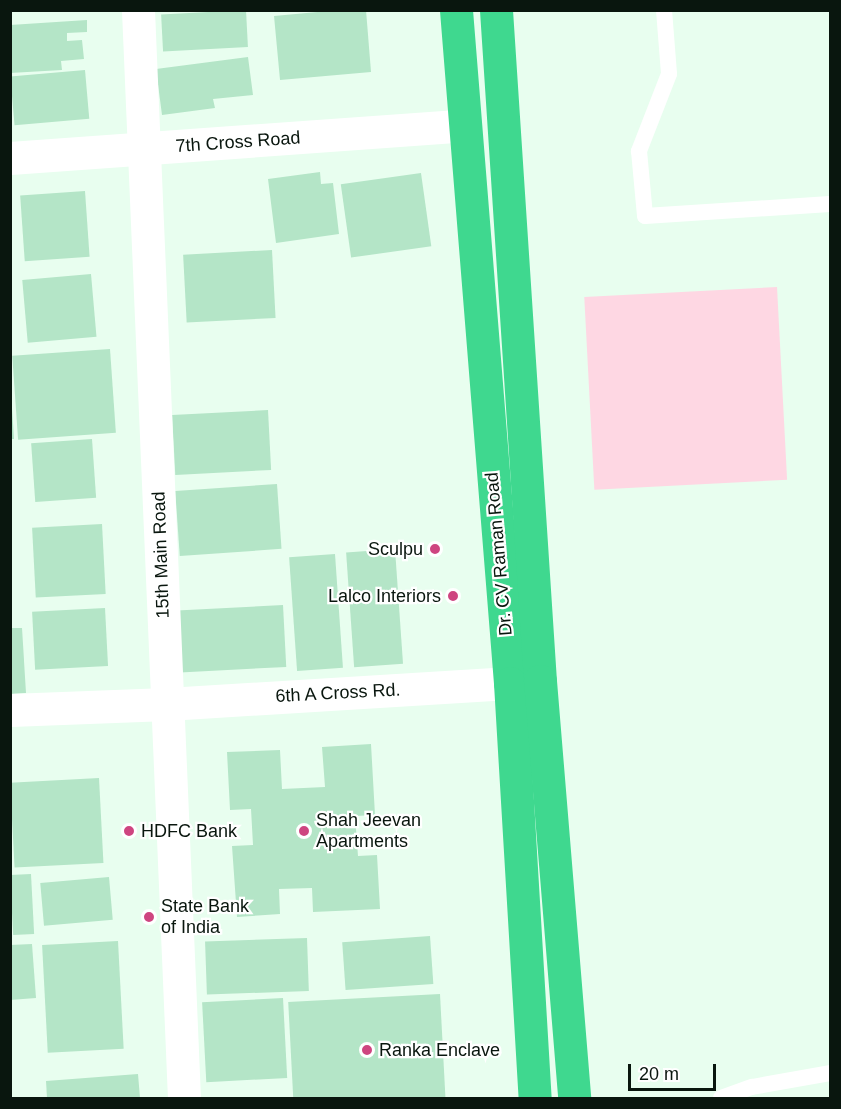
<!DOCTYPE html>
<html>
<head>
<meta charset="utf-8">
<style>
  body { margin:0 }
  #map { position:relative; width:841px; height:1109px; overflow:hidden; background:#e8feef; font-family:Helvetica,sans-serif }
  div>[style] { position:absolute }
  .green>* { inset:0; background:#fed7e3; transform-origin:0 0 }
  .building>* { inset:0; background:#b4e5c7; transform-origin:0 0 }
  .lane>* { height:16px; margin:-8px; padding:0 8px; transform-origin:8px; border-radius:8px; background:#fff }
  .street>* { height:33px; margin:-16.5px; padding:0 16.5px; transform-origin:16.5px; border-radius:16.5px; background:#fff }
  .highway>* { height:33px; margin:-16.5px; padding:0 16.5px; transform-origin:16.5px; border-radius:16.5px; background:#3fd88f }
  .dots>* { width:16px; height:16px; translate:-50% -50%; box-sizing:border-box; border:3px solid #fff; border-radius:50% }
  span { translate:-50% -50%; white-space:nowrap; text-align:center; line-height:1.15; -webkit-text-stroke:4.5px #fff; paint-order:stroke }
  .street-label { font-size:18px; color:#09160e }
  .poi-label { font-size:18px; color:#09160e }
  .right { translate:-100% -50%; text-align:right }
  .left { translate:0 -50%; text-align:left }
  .frame { position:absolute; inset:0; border:12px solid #09160e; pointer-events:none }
  .scale { position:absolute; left:628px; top:1064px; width:88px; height:27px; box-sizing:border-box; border:3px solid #09160e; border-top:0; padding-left:8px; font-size:18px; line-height:21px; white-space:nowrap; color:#09160e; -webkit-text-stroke:4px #fff; paint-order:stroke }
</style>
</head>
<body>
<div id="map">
  <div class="green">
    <div style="left:777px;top:287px;width:193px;height:193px;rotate:87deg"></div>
  </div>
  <div class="building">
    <div style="left:246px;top:10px;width:37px;height:85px;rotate:87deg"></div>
    <div style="clip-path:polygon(339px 10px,366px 10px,371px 72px,280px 80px,274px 16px)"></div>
    <div style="clip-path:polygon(87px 20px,87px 32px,67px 33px,67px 41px,82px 40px,84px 59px,61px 61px,62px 70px,10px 73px,10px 25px)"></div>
    <div style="clip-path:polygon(248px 57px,253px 95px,213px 99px,215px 108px,162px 115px,156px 69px)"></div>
    <div style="left:85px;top:70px;width:49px;height:75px;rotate:85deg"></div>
    <div style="clip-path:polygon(320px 172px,321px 184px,333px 183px,339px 234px,276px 243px,268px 179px)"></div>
    <div style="left:421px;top:173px;width:74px;height:81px;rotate:82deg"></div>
    <div style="left:85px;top:191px;width:66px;height:65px;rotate:86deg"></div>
    <div style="left:272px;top:250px;width:68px;height:89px;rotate:87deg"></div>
    <div style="left:91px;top:274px;width:63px;height:69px;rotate:85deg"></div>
    <div style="left:110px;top:349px;width:84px;height:98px;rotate:86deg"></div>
    <div style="clip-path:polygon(10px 408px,12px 408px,14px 439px,10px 439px)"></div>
    <div style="left:268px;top:410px;width:60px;height:96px;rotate:87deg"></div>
    <div style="left:92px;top:439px;width:59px;height:61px;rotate:86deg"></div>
    <div style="left:277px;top:484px;width:65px;height:102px;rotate:86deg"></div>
    <div style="left:102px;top:524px;width:70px;height:70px;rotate:87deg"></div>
    <div style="left:395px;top:549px;width:115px;height:49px;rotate:86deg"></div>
    <div style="left:335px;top:554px;width:114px;height:46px;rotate:86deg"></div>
    <div style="left:283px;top:605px;width:62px;height:111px;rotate:87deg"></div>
    <div style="left:105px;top:608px;width:58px;height:73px;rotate:87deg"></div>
    <div style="clip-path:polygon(10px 628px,22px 628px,26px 693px,10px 694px)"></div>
    <div style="clip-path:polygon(371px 744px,375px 815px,355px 816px,358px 856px,377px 855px,380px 909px,313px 912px,312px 888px,279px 889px,280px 914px,237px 917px,232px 846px,253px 845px,251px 809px,230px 810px,227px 752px,280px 750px,282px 789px,325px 787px,322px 747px)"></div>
    <div style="left:99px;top:778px;width:85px;height:89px;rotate:87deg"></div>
    <div style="left:31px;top:874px;width:60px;height:21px;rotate:87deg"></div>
    <div style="left:109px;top:877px;width:43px;height:69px;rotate:85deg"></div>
    <div style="left:430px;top:936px;width:48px;height:88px;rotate:86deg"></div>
    <div style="left:307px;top:938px;width:53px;height:102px;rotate:88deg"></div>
    <div style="left:118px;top:941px;width:108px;height:76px;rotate:87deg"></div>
    <div style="clip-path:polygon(32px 944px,36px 998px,10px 1000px,10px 945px)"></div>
    <div style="left:440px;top:994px;width:104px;height:152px;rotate:87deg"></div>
    <div style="left:283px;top:998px;width:80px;height:81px;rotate:87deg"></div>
    <div style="clip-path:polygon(138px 1074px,140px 1098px,47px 1098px,46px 1081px)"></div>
  </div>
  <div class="lane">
    <div style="left:664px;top:10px;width:64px;rotate:85.5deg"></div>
    <div style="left:669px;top:74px;width:83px;rotate:111.3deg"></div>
    <div style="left:639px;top:151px;width:65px;rotate:84.7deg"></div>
    <div style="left:645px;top:216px;width:185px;rotate:-3.7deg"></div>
    <div style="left:721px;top:1098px;width:33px;rotate:-20deg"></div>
    <div style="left:752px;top:1087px;width:79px;rotate:-10.2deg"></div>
  </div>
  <div class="street">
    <div style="left:138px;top:10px;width:1089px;rotate:87.58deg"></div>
    <div style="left:10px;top:158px;width:456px;rotate:-4.1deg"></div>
    <div style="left:10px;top:710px;width:157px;rotate:-2.2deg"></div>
    <div style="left:167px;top:704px;width:344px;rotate:-3.5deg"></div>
  </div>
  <div class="highway">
    <div style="left:456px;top:10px;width:675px;rotate:85.41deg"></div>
    <div style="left:510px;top:683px;width:416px;rotate:86.6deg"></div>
    <div style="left:496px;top:10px;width:672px;rotate:86.25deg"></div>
    <div style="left:540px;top:681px;width:418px;rotate:85.3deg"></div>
  </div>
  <div class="dots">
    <div style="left:435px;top:549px;background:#ce4580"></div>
    <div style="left:453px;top:596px;background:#ce4580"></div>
    <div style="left:129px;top:831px;background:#ce4580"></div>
    <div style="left:304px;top:831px;background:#ce4580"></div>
    <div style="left:149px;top:917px;background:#ce4580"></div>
    <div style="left:367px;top:1050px;background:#ce4580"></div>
  </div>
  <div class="street-label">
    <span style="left:238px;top:142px;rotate:-4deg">7th Cross Road</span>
    <span style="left:499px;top:554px;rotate:-95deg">Dr. CV Raman Road</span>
    <span style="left:161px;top:555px;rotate:-92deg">15th Main Road</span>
    <span style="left:338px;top:693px;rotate:-3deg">6th A Cross Rd.</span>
  </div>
  <div class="poi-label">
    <span class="right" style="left:423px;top:549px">Sculpu</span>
    <span class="right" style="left:441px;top:596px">Lalco Interiors</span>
    <span class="left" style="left:316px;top:831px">Shah Jeevan<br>Apartments</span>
    <span class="left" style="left:141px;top:831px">HDFC Bank</span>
    <span class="left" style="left:161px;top:917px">State Bank<br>of India</span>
    <span class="left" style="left:379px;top:1050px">Ranka Enclave</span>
  </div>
  <div class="frame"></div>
  <div class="scale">20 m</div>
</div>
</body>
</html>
